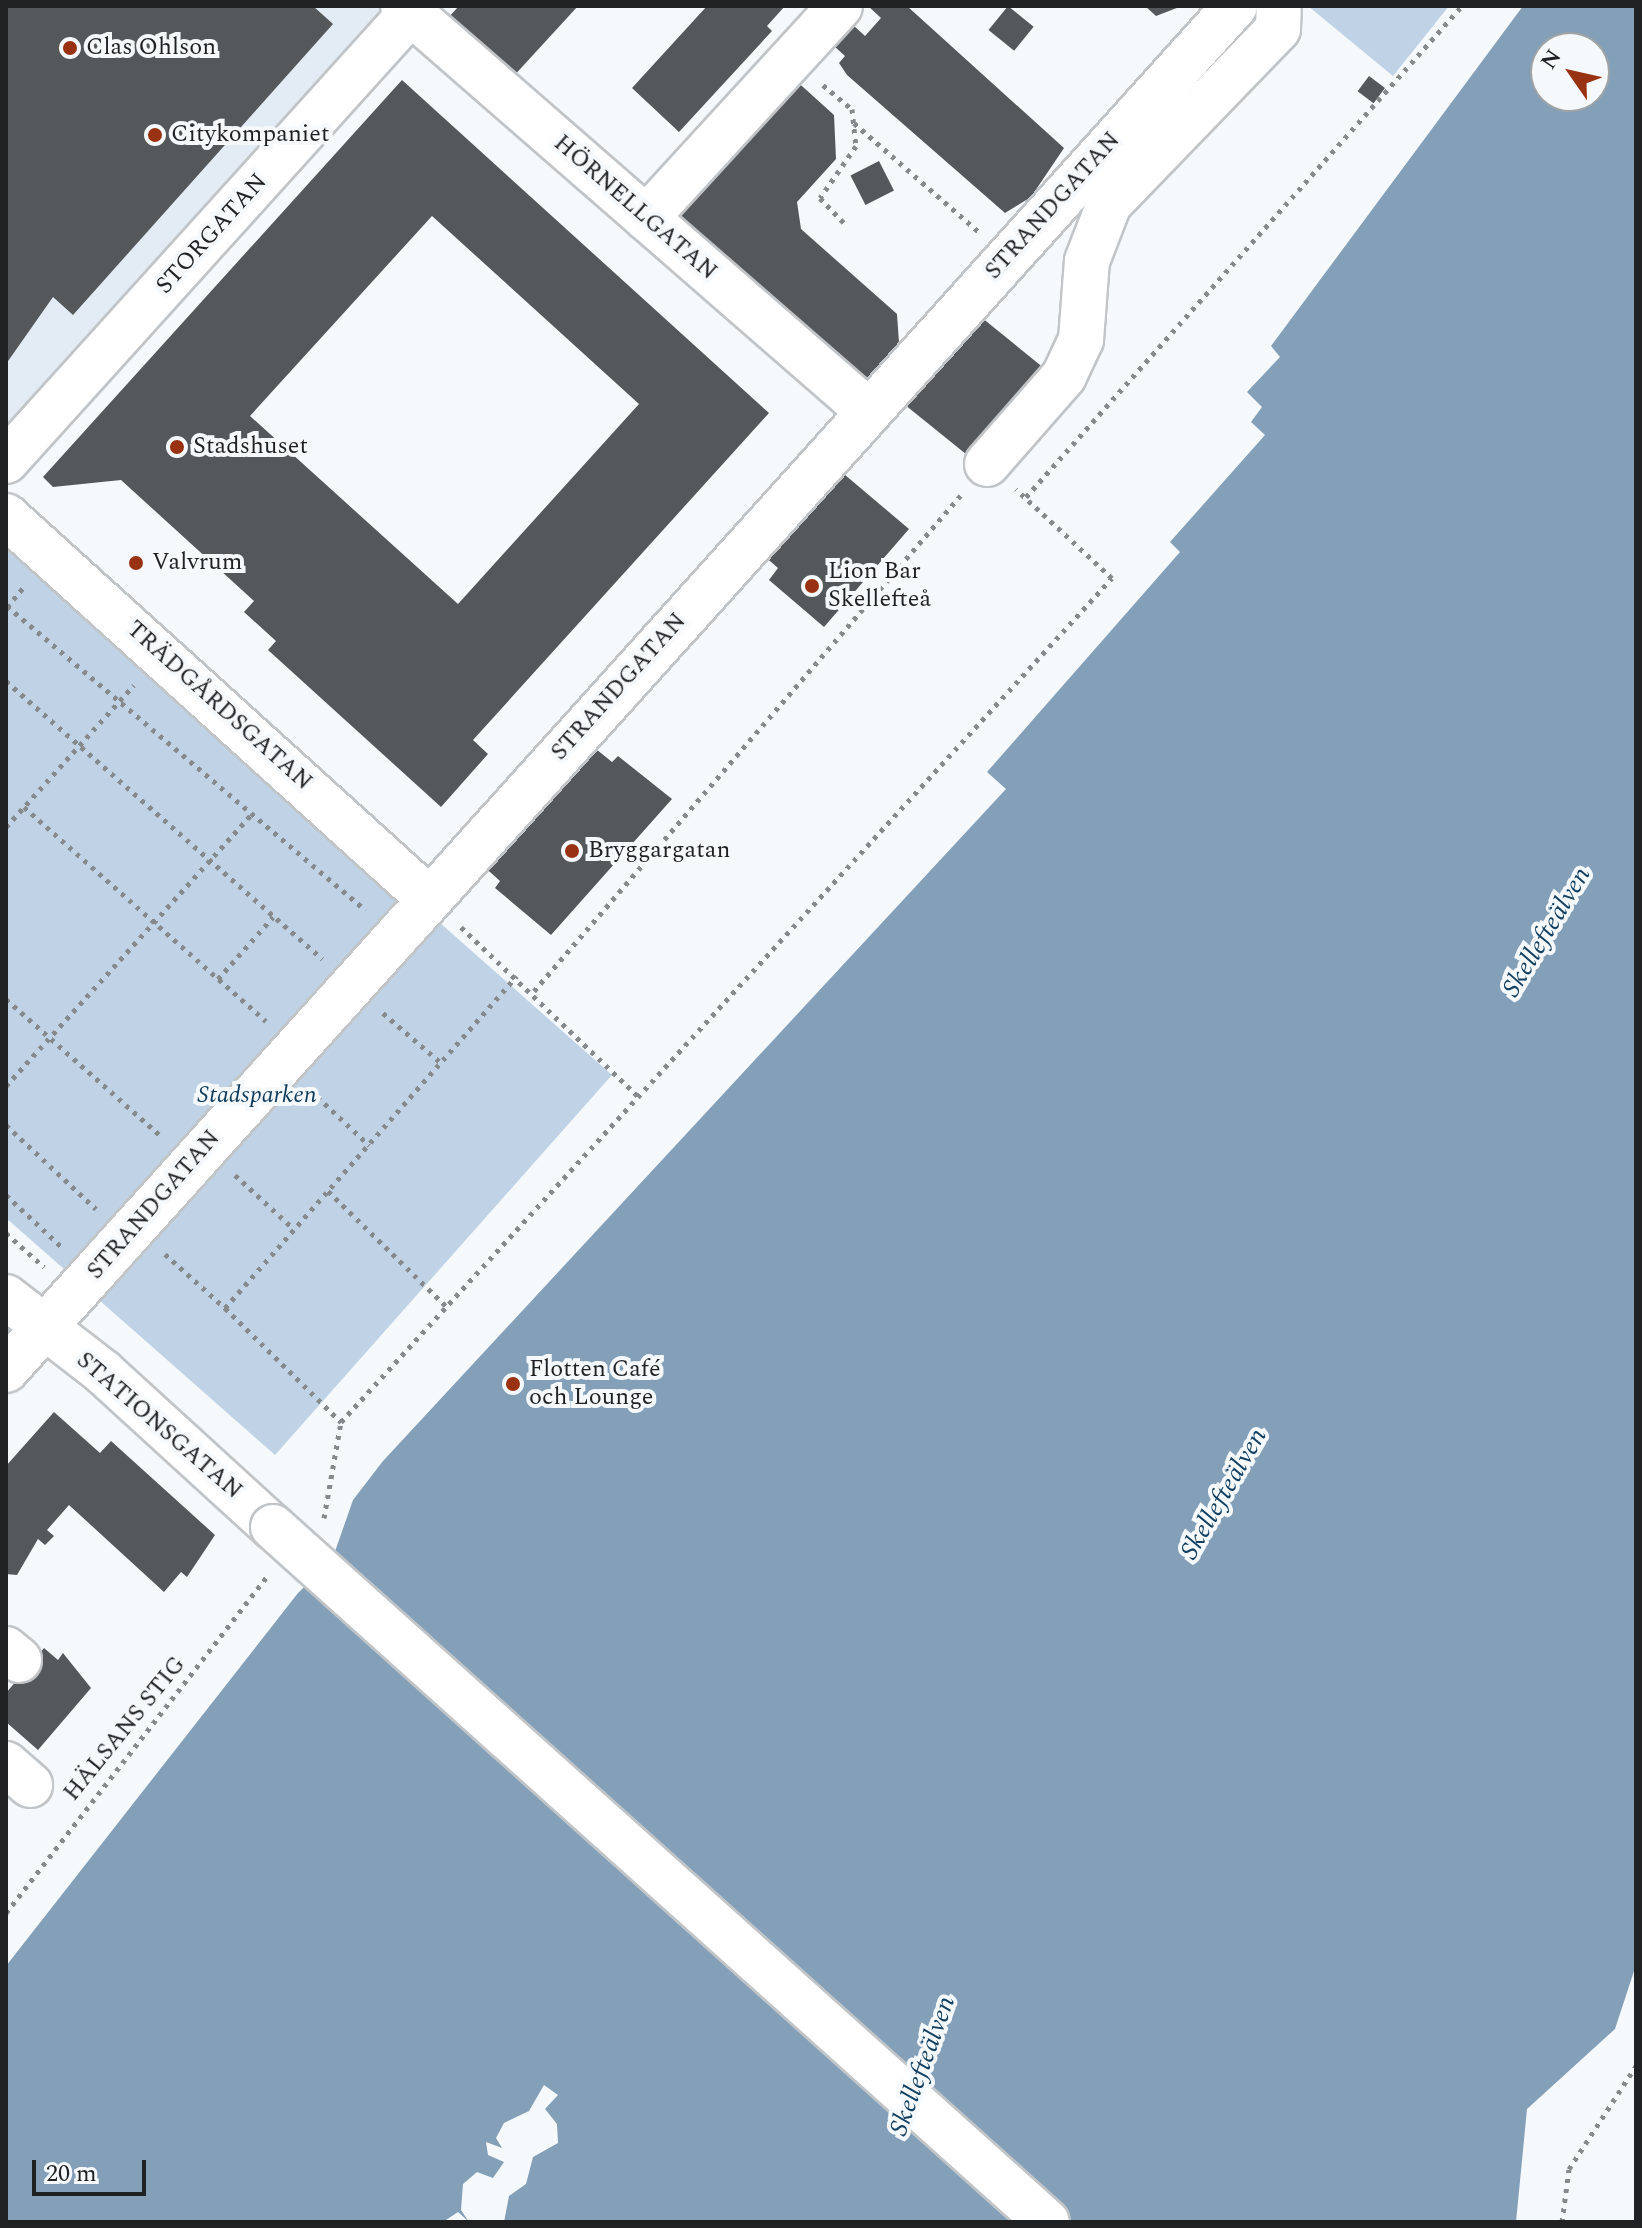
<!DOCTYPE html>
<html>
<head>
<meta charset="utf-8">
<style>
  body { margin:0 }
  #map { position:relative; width:1642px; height:2228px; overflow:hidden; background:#f5f9fc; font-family:Spectral,serif }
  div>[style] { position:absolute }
  .built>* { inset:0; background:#e3ecf5 }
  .green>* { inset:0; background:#c0d3e6 }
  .water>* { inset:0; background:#849fb8 }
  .building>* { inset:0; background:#55585b; transform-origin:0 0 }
  .path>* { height:5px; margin-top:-2.5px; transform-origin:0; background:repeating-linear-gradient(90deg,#878a8c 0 4px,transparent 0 10px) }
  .roads { filter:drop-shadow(2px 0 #c1c5c8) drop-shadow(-2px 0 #c1c5c8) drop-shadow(0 2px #c1c5c8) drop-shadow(0 -2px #c1c5c8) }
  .minor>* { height:44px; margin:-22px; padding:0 22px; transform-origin:22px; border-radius:22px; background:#fff }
  .bridges { filter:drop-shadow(2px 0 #c1c5c8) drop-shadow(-2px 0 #c1c5c8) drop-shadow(0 2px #c1c5c8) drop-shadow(0 -2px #c1c5c8) }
  .minor-bridge>* { height:44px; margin:-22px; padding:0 22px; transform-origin:22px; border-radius:22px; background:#fff }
  .dots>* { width:22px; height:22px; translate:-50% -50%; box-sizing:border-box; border:4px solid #f5f9fc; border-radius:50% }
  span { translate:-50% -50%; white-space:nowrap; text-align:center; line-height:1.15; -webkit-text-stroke:8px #f5f9fc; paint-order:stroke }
  .poi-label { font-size:24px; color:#1f2122 }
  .left { translate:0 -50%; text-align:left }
  .street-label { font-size:24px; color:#1f2122 }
  .park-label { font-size:24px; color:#0c3a5c; font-style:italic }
  .water-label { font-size:26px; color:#134063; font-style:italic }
  .frame { position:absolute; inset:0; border:8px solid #1f2122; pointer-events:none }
  .north { position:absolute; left:1530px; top:32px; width:80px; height:80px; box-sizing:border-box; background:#f5f9fc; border:2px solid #9fa3a5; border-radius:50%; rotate:304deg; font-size:22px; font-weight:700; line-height:32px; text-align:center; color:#1f2122 }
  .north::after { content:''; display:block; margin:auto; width:28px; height:36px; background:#993212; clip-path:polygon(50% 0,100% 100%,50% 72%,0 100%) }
  .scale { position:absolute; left:32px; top:2160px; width:114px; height:36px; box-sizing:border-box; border:4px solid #1f2122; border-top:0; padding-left:10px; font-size:24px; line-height:28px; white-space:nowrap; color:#1f2122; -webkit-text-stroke:6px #f5f9fc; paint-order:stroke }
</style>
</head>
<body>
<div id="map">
  <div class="built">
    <div style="clip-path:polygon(6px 6px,387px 6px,6px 425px)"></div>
  </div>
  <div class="green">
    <div style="clip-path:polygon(1308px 6px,1449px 6px,1393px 76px)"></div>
    <div style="clip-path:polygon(6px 539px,612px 1075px,275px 1455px,6px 1218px)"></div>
  </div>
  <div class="water">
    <div style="clip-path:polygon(evenodd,1523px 6px,1636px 6px,1636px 1965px,1615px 2029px,1527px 2109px,1516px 2222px,504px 2222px,509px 2196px,526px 2184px,533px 2157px,558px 2143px,557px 2124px,545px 2109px,558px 2095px,544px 2085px,529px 2111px,504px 2123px,496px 2138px,502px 2148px,486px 2142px,488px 2155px,504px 2162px,493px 2178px,477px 2172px,463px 2184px,461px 2210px,469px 2222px,458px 2212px,443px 2222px,6px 2222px,6px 1966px,298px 1593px,332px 1560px,353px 1500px,383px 1461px,1006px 789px,987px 772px,1180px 552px,1170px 542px,1265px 435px,1251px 422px,1262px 407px,1247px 392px,1280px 357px,1271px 346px,1523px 6px,1546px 48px,1594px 48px,1594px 96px,1546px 96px,1546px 48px)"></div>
  </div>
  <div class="building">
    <div style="clip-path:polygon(6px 6px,313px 6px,333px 24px,73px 315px,53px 297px,6px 364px)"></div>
    <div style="clip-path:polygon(459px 6px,578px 6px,511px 79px,446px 20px)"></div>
    <div style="clip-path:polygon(707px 6px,785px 6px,767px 26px,772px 31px,679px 132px,632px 88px)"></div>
    <div style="clip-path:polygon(868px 6px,907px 6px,1064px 148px,1031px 197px,1005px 213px,847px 75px,839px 63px,845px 56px,834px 46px,853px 25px,865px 36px,881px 18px)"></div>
    <div style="left:1008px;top:6px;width:33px;height:31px;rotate:39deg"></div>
    <div style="clip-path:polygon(1145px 6px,1182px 6px,1156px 16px)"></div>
    <div style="left:1369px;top:76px;width:20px;height:19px;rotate:37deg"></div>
    <div style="clip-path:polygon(792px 77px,834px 115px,836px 159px,797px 202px,801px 229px,897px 314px,900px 357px,862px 399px,663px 221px)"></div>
    <div style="clip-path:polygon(evenodd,402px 80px,769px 413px,473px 740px,488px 754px,441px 807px,268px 650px,276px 641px,244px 612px,254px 601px,121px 480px,53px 487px,43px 477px,402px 80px,432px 216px,639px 404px,458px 604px,250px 416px,432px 216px)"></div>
    <div style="left:879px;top:161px;width:33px;height:32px;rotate:63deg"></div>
    <div style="left:976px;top:313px;width:98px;height:116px;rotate:39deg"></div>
    <div style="clip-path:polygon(838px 469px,909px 529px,824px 627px,769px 580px,778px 568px,763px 555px)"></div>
    <div style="clip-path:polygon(591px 745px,612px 762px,618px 756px,672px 799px,551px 935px,495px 888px,500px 881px,480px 863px)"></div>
    <div style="clip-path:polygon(54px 1412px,100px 1453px,111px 1441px,215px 1535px,187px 1577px,181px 1572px,164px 1592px,69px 1505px,47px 1530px,54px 1536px,45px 1545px,38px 1539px,17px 1575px,6px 1574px,6px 1466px)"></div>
    <div style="clip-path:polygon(44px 1648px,58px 1660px,63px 1653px,91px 1688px,38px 1750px,6px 1722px,6px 1693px)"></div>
  </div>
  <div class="path">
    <div style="left:823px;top:85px;width:38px;rotate:40deg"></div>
    <div style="left:852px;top:109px;width:37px;rotate:84deg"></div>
    <div style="left:856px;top:146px;width:63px;rotate:124.7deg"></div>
    <div style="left:820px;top:198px;width:35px;rotate:46deg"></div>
    <div style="left:854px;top:123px;width:166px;rotate:41.1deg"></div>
    <div style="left:1026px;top:497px;width:657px;rotate:-48.4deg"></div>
    <div style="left:7px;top:606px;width:470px;rotate:40.3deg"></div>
    <div style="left:7px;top:607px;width:26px;rotate:-50deg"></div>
    <div style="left:6px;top:681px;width:421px;rotate:41.3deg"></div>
    <div style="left:24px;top:807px;width:323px;rotate:41.5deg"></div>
    <div style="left:6px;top:827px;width:191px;rotate:-48deg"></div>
    <div style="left:461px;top:927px;width:246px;rotate:43.7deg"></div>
    <div style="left:218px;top:979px;width:83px;rotate:-48.4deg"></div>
    <div style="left:534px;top:991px;width:654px;rotate:-49.28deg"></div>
    <div style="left:6px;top:999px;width:207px;rotate:41.5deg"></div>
    <div style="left:383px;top:1013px;width:75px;rotate:40.7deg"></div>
    <div style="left:6px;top:1086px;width:368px;rotate:-47.9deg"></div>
    <div style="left:310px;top:1090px;width:81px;rotate:43deg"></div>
    <div style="left:6px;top:1125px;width:123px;rotate:43deg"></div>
    <div style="left:235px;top:1175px;width:80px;rotate:42.5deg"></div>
    <div style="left:328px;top:1191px;width:168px;rotate:44.3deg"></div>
    <div style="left:6px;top:1195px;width:79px;rotate:43deg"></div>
    <div style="left:6px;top:1233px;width:51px;rotate:41.8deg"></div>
    <div style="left:165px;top:1254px;width:81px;rotate:42deg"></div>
    <div style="left:225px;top:1308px;width:442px;rotate:-48.7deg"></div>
    <div style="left:225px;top:1308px;width:163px;rotate:44.5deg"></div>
    <div style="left:324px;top:1518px;width:97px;rotate:-80deg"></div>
    <div style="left:341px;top:1422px;width:1143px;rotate:-47.59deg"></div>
    <div style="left:1112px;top:578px;width:131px;rotate:-137.2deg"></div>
    <div style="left:6px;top:1913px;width:428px;rotate:-52.2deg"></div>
    <div style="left:1562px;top:2222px;width:53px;rotate:-82.5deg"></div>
    <div style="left:1569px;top:2169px;width:123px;rotate:-57deg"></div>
  </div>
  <div class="roads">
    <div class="minor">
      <div style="left:403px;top:6px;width:615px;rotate:41.05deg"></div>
      <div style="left:646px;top:218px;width:287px;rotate:-47.5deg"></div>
      <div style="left:6px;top:461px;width:613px;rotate:-47.91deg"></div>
      <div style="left:987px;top:464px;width:117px;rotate:-48.8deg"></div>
      <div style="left:1064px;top:376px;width:40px;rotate:-65deg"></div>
      <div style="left:1081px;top:340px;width:79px;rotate:-85.7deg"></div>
      <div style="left:1087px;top:261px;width:61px;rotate:-68.9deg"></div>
      <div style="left:1109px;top:204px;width:243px;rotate:-46deg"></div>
      <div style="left:1278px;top:29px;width:23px;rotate:-88deg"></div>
      <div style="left:6px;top:516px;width:571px;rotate:42.16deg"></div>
      <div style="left:6px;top:1297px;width:123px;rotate:37.7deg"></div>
      <div style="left:103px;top:1372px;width:230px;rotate:42.4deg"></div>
      <div style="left:6px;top:1370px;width:1836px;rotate:-47.98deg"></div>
      <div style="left:6px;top:1649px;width:17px;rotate:40deg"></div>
      <div style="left:6px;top:1764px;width:32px;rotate:41deg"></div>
    </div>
  </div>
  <div class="bridges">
    <div class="minor-bridge">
      <div style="left:273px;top:1527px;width:1040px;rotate:41.92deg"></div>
    </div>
  </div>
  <div class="dots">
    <div style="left:70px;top:48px;background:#993212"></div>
    <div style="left:155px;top:135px;background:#993212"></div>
    <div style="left:177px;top:447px;background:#993212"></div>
    <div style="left:136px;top:563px;background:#993212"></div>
    <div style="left:812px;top:586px;background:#993212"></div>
    <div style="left:572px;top:851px;background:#993212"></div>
    <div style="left:513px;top:1384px;background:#993212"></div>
  </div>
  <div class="poi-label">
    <span class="left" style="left:86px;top:48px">Clas Ohlson</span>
    <span class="left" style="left:171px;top:135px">Citykompaniet</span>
    <span class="left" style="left:193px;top:447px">Stadshuset</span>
    <span class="left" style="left:152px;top:563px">Valvrum</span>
    <span class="left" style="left:828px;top:586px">Lion Bar<br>Skellefteå</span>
    <span class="left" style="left:588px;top:851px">Bryggargatan</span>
    <span class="left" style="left:529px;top:1384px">Flotten Café<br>och Lounge</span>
  </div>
  <div class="street-label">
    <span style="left:1053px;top:206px;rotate:-48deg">STRANDGATAN</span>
    <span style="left:635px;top:208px;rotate:41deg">HÖRNELLGATAN</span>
    <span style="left:212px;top:234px;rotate:-48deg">STORGATAN</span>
    <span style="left:619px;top:687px;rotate:-48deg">STRANDGATAN</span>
    <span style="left:219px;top:706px;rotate:42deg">TRÄDGÅRDSGATAN</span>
    <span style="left:154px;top:1205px;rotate:-49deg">STRANDGATAN</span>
    <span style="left:159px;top:1426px;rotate:41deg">STATIONSGATAN</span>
    <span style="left:125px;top:1729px;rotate:-51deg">HÄLSANS STIG</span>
  </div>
  <div class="park-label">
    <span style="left:257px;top:1096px">Stadsparken</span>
  </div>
  <div class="water-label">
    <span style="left:1547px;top:932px;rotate:-59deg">Skellefteälven</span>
    <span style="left:1224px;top:1494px;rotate:-60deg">Skellefteälven</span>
    <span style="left:923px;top:2066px;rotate:-70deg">Skellefteälven</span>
  </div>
  <div class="frame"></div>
  <div class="north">N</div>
  <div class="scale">20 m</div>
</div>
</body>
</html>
